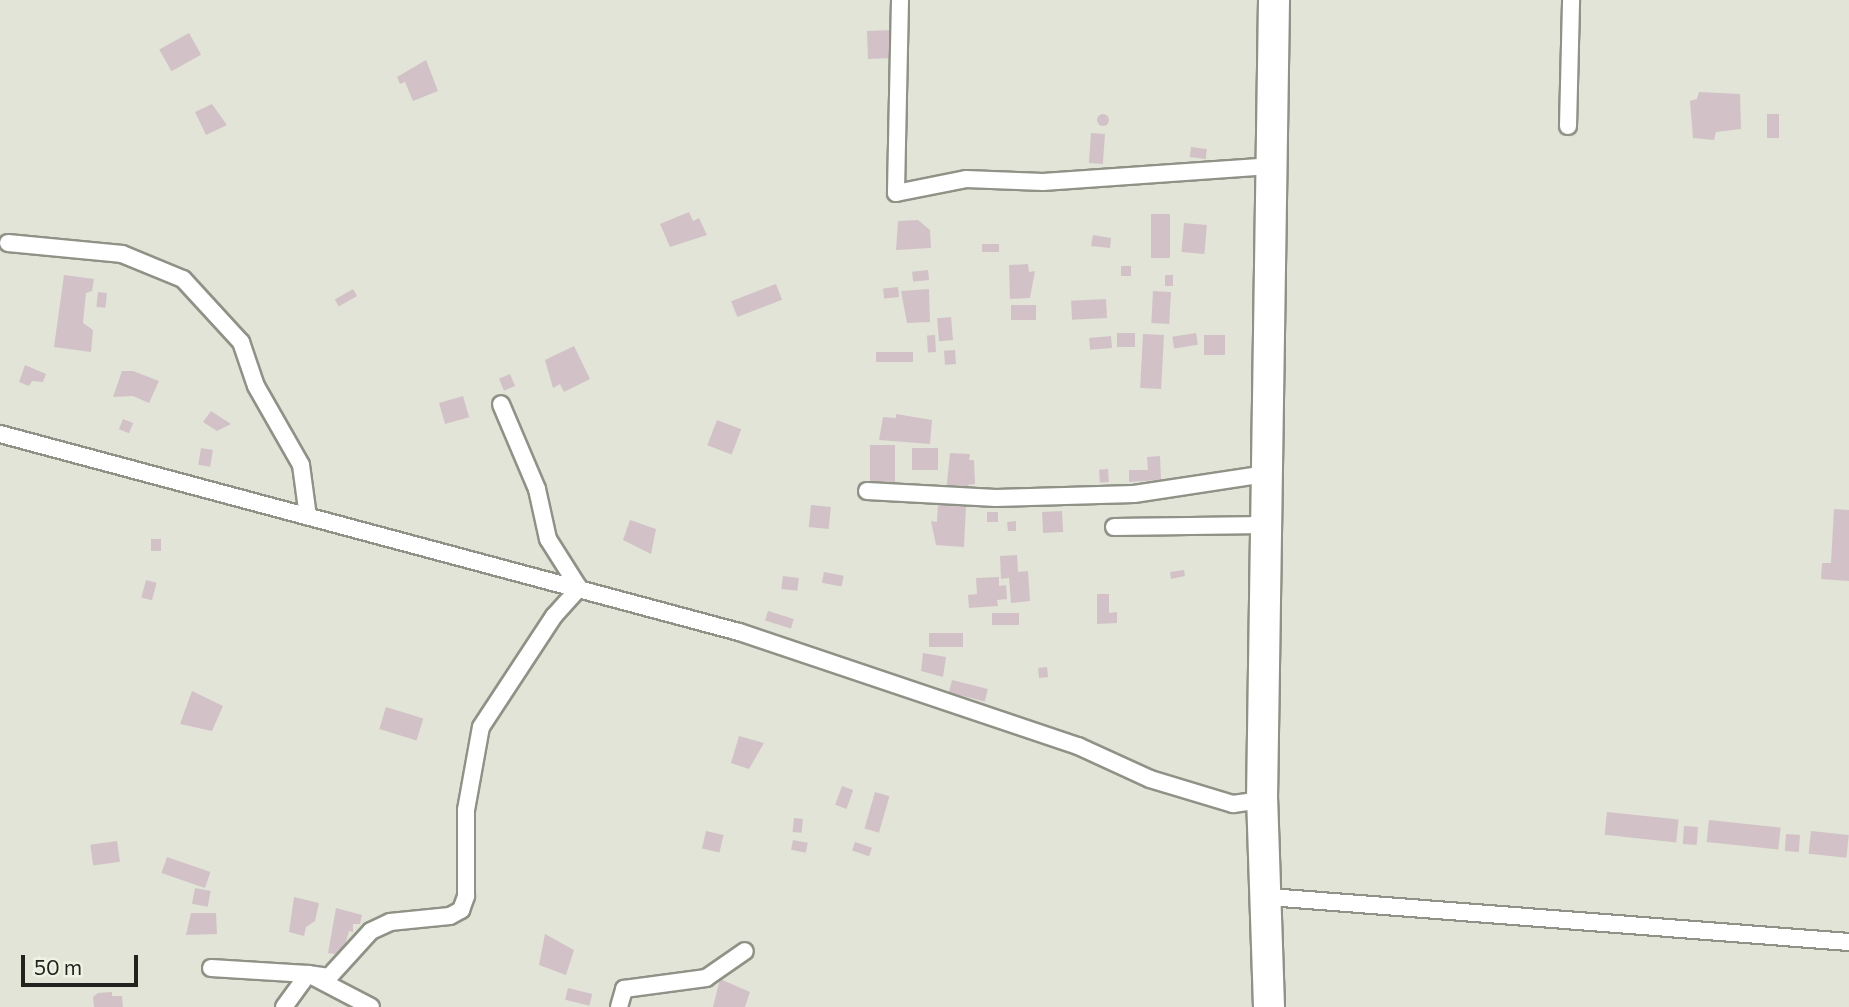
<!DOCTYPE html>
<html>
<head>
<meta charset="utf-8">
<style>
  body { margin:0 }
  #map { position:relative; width:1849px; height:1007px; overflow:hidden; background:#e1e4d7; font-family:Commissioner,sans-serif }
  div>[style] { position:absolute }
  .building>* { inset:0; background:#d2c2c7; transform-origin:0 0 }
  .round { border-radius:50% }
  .roads { filter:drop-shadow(2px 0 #8f9286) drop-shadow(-2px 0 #8f9286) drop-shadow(0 2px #8f9286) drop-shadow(0 -2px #8f9286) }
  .street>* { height:16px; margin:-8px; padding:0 8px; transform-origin:8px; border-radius:8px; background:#fff }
  .highway>* { height:30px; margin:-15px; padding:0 15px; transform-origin:15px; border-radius:15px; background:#fff }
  span { translate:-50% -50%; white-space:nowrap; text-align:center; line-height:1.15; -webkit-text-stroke:5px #eef2e4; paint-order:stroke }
  .scale { position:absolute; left:21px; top:955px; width:117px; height:32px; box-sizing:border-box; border:4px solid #22231e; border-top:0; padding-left:9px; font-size:21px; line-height:24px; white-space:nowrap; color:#22231e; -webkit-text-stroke:5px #eef2e4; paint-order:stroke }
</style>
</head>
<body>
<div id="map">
  <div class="building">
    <div style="left:893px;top:30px;width:28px;height:26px;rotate:88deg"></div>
    <div style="left:189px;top:33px;width:25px;height:34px;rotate:61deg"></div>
    <div style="clip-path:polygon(426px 60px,438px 91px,413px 101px,405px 82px,400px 84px,397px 77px)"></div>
    <div style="clip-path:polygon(1699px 92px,1740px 94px,1741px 129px,1716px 132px,1714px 140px,1693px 138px,1690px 101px,1697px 99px)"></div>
    <div style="clip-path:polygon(212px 104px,227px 125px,206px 135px,195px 112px)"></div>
    <div style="left:1767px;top:114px;width:12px;height:24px"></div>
    <div class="round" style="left:1097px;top:114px;width:12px;height:12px"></div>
    <div style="left:1091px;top:133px;width:14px;height:30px;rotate:4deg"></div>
    <div style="left:1191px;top:147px;width:16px;height:10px;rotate:7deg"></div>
    <div style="clip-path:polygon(689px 212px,693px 221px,699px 218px,707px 235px,670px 247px,660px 224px)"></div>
    <div style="left:1151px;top:214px;width:19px;height:44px"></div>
    <div style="clip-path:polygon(918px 220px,930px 230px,931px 248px,896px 250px,898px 221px)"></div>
    <div style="left:1184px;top:223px;width:23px;height:29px;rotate:5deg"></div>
    <div style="clip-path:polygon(1093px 235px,1111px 238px,1110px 248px,1091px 246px)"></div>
    <div style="left:999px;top:244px;width:8px;height:17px;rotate:90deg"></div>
    <div style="clip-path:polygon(1028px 264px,1029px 272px,1035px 271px,1030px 298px,1010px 299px,1009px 265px)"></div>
    <div style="left:1131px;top:266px;width:10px;height:10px;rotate:90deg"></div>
    <div style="left:928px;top:270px;width:10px;height:16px;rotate:84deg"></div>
    <div style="clip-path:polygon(64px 275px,94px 279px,92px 291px,86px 293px,83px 323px,93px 330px,91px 352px,54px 347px)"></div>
    <div style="left:1165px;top:275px;width:8px;height:11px"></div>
    <div style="left:776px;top:284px;width:17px;height:48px;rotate:69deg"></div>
    <div style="left:898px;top:287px;width:10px;height:15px;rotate:84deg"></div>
    <div style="left:353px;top:289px;width:8px;height:21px;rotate:60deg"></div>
    <div style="clip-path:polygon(929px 289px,930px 322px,907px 323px,901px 291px)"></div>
    <div style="left:1153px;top:291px;width:18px;height:32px;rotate:3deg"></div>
    <div style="left:98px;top:292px;width:9px;height:15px;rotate:6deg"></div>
    <div style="left:1106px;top:299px;width:19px;height:35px;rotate:87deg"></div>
    <div style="left:1011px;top:305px;width:25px;height:15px"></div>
    <div style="left:951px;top:317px;width:23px;height:14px;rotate:85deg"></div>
    <div style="left:1117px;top:333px;width:18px;height:14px"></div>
    <div style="left:1196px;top:333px;width:12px;height:24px;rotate:81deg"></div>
    <div style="left:1143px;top:334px;width:21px;height:54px;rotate:3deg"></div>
    <div style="left:935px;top:335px;width:17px;height:8px;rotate:87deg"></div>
    <div style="left:1204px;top:335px;width:21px;height:20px"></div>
    <div style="left:1111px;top:336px;width:12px;height:22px;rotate:85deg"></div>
    <div style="clip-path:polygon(574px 346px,590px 379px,564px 392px,560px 384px,553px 388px,545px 360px)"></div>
    <div style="left:955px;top:350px;width:14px;height:11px;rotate:86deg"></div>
    <div style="left:876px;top:352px;width:37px;height:10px"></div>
    <div style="clip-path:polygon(25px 365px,46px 374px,43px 382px,32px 381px,29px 386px,19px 382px)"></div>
    <div style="clip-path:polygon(122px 371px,133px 371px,159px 381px,149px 403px,133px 396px,113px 397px)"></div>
    <div style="left:510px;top:374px;width:13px;height:12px;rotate:67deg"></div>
    <div style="left:463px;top:396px;width:22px;height:25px;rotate:74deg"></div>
    <div style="clip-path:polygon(211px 411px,231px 424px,217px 431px,203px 422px)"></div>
    <div style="clip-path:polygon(896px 414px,932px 420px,930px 444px,879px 440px,883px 417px,896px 418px)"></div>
    <div style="left:123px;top:419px;width:11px;height:11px;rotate:22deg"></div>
    <div style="left:717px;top:420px;width:26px;height:27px;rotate:21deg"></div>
    <div style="left:870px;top:445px;width:25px;height:39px"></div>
    <div style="left:201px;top:448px;width:12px;height:17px;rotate:9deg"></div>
    <div style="left:912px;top:448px;width:26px;height:22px"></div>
    <div style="clip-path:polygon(950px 453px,970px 454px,969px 460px,974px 460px,975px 484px,968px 485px,968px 493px,946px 493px)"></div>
    <div style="clip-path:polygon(1160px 456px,1161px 480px,1129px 482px,1129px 470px,1148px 470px,1147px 457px)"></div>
    <div style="left:1108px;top:469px;width:13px;height:9px;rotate:86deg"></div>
    <div style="clip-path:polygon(938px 503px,966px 505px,964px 547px,936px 545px,931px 521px,937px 522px)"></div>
    <div style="left:811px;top:505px;width:20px;height:22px;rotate:6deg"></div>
    <div style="clip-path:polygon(1834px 509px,1849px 510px,1849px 581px,1821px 579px,1822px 563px,1831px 563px)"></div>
    <div style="left:1062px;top:511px;width:21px;height:20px;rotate:87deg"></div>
    <div style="left:987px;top:512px;width:11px;height:10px"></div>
    <div style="clip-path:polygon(630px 520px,656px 529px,651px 554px,623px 540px)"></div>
    <div style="clip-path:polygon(1016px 521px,1016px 531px,1008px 531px,1007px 522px)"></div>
    <div style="left:151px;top:539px;width:10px;height:12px"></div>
    <div style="clip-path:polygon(1017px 555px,1018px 572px,1028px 571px,1030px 601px,1011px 603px,1009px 578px,1001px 579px,1000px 556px)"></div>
    <div style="clip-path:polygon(1184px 570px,1185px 576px,1171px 579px,1170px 572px)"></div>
    <div style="left:824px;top:572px;width:20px;height:11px;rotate:11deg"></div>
    <div style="left:783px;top:576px;width:16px;height:13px;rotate:7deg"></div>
    <div style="clip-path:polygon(999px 577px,999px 586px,1006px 585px,1007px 599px,997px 600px,998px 606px,969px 608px,968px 595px,977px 594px,976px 578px)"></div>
    <div style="left:146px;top:580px;width:11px;height:18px;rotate:15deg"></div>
    <div style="clip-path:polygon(1097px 594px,1109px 594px,1109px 613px,1117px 612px,1117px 623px,1097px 624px)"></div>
    <div style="left:768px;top:611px;width:27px;height:10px;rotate:17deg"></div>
    <div style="left:1019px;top:613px;width:12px;height:27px;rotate:90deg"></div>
    <div style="left:929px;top:633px;width:34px;height:14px"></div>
    <div style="clip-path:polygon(923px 653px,946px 657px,943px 677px,921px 671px)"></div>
    <div style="left:1047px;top:667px;width:10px;height:9px;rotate:84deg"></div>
    <div style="left:952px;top:680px;width:37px;height:13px;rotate:14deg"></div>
    <div style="clip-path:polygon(192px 691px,223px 706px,212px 731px,180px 724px)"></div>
    <div style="left:386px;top:707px;width:39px;height:23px;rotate:17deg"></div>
    <div style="clip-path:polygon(739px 736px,764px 743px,749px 769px,731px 763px)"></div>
    <div style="left:842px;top:786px;width:12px;height:20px;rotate:20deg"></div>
    <div style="left:875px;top:792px;width:15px;height:38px;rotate:16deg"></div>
    <div style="left:1607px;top:812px;width:72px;height:23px;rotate:6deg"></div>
    <div style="left:794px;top:818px;width:9px;height:14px;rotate:6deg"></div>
    <div style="left:1709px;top:820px;width:72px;height:22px;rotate:6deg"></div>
    <div style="left:1684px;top:826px;width:14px;height:18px;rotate:4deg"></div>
    <div style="left:706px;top:831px;width:18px;height:18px;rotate:13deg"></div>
    <div style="left:1811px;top:831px;width:38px;height:23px;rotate:6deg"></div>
    <div style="left:1786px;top:834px;width:14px;height:17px;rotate:4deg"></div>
    <div style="left:793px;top:840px;width:15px;height:10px;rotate:11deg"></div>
    <div style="left:117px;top:841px;width:21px;height:27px;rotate:82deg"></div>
    <div style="left:855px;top:842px;width:18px;height:9px;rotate:19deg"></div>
    <div style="left:167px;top:857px;width:46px;height:17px;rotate:19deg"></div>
    <div style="left:195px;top:888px;width:16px;height:16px;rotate:11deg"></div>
    <div style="clip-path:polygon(294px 897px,319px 903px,315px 921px,306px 927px,304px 936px,289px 932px)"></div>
    <div style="clip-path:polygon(336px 908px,362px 915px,360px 924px,353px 924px,353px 932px,349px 931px,342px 955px,328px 953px)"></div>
    <div style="clip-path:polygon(191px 913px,216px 913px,217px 934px,186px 935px)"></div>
    <div style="clip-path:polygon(545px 934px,574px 950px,566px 975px,539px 965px)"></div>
    <div style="clip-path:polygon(720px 979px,750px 992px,745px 1007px,713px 1007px)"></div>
    <div style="left:568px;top:988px;width:25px;height:12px;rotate:14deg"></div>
    <div style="clip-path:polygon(112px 992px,112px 996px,122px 996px,123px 1007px,94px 1007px,93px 997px,98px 993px)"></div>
  </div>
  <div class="roads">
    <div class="street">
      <div style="left:900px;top:0;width:193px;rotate:91.2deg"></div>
      <div style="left:896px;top:193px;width:71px;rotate:-11.3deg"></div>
      <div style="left:966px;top:179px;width:77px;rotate:2.2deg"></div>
      <div style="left:1043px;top:182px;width:231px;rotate:-4deg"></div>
      <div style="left:1568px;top:126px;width:126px;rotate:-88.6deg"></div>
      <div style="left:8px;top:243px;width:115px;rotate:5.5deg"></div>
      <div style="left:122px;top:254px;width:66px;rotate:22.3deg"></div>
      <div style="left:183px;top:279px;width:86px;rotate:47.4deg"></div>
      <div style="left:241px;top:342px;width:46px;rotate:71.2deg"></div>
      <div style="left:256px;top:386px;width:91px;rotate:60.3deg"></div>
      <div style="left:301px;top:465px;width:52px;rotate:82.3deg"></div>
      <div style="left:0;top:434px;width:765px;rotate:15deg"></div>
      <div style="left:739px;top:632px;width:358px;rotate:18.6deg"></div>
      <div style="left:1078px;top:746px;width:79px;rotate:24.6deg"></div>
      <div style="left:1150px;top:779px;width:87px;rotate:16.8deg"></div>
      <div style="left:1233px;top:804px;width:29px;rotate:-8deg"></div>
      <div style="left:867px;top:491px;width:129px;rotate:3.1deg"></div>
      <div style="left:996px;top:498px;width:138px;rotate:-1.7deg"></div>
      <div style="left:1134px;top:494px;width:134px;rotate:-8.6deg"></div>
      <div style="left:1114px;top:527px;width:152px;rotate:-0.8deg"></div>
      <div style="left:1269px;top:897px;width:582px;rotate:4.44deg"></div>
      <div style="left:211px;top:968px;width:97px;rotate:3.5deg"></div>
      <div style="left:308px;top:974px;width:71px;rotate:27.6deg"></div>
      <div style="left:284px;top:1007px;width:41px;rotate:-54deg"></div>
      <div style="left:308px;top:974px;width:21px;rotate:8deg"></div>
      <div style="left:329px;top:977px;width:62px;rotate:-47.6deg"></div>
      <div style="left:371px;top:931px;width:21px;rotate:-25deg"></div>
      <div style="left:390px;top:922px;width:60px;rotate:-5.7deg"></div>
      <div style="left:450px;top:916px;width:13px;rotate:-29deg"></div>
      <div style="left:461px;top:910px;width:15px;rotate:-70deg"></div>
      <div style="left:466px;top:896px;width:86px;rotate:-90deg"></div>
      <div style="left:466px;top:810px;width:84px;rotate:-79.8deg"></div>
      <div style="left:481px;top:727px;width:133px;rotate:-56.7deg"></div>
      <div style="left:554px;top:616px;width:38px;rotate:-48deg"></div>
      <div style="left:579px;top:588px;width:58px;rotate:-122.3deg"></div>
      <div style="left:548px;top:539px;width:51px;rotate:-102.4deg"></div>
      <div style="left:537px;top:489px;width:92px;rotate:-113deg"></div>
      <div style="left:619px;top:1007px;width:19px;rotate:-74deg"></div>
      <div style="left:624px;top:989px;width:83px;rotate:-7.6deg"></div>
      <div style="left:706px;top:978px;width:47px;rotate:-34.7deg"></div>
    </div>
    <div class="highway">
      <div style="left:1269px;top:1007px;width:207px;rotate:-91.9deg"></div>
      <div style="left:1262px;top:800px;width:800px;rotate:-89.14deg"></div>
    </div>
  </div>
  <div class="scale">50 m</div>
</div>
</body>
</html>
